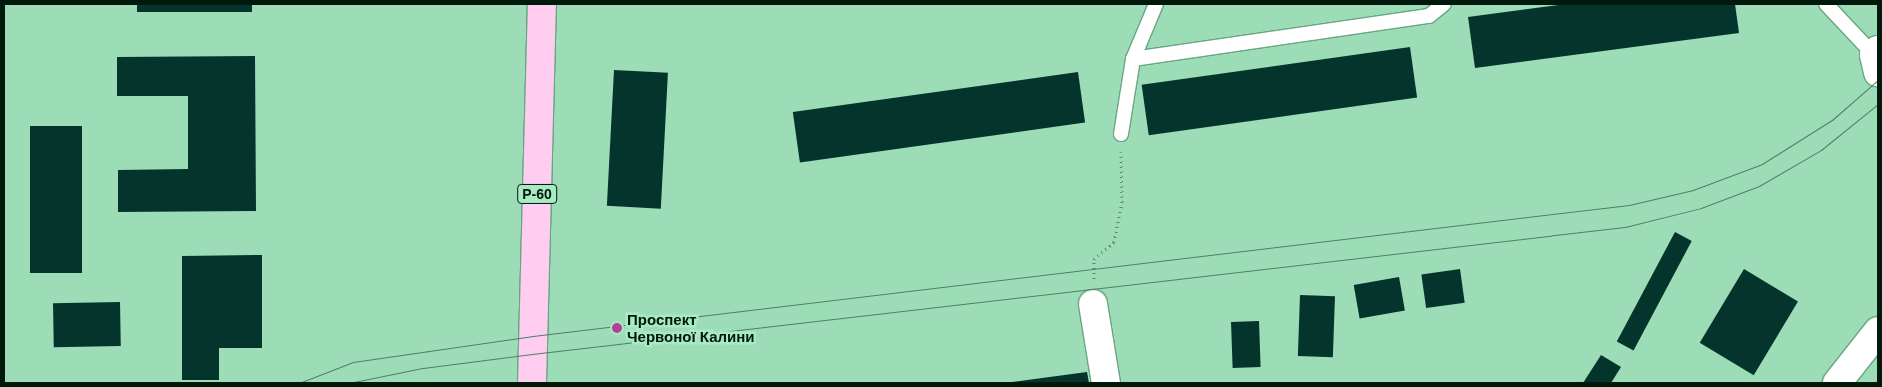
<!DOCTYPE html>
<html>
<head>
<meta charset="utf-8">
<style>
  body { margin:0 }
  #map { position:relative; width:1882px; height:387px; overflow:hidden; background:#9cdcb7; font-family:Helvetica,sans-serif }
  div>[style] { position:absolute }
  .building>* { inset:0; background:#05342c; transform-origin:0 0 }
  .path>* { height:3px; margin-top:-1.5px; transform-origin:0; background:repeating-linear-gradient(90deg,#56856a 0 1px,transparent 0 5px) }
  .roads { filter:drop-shadow(1px 0 #68a582) drop-shadow(-1px 0 #68a582) drop-shadow(0 1px #68a582) drop-shadow(0 -1px #68a582) }
  .service>* { height:14px; margin:-7px; padding:0 7px; transform-origin:7px; border-radius:7px; background:#fff }
  .minor>* { height:28px; margin:-14px; padding:0 14px; transform-origin:14px; border-radius:14px; background:#fff }
  .primary>* { height:28px; margin:-14px; padding:0 14px; transform-origin:14px; border-radius:14px; background:#fecdef }
  .tram>* { height:1px; margin:-0.5px; padding:0 0.5px; transform-origin:0.5px; border-radius:0.5px; background:#527f65 }
  .dots>* { width:14px; height:14px; translate:-50% -50%; box-sizing:border-box; border:2px solid #a9e9c4; border-radius:50% }
  span { translate:-50% -50%; white-space:nowrap; text-align:center; line-height:1.15; -webkit-text-stroke:5px #a9e9c4; paint-order:stroke }
  .shield-label span { padding:1px 4px; background:#a9e9c4; border:1px solid; border-radius:4px; -webkit-text-stroke-width:0 }
  .shield-label { font-size:14px; color:#01190c; font-weight:700 }
  .poi-label { font-size:15px; color:#01190c; font-weight:700 }
  .left { translate:0 -50%; text-align:left }
  .frame { position:absolute; inset:0; border:5px solid #01190c; pointer-events:none }
</style>
</head>
<body>
<div id="map">
  <div class="building">
    <div style="left:137px;top:4px;width:115px;height:8px"></div>
    <div style="clip-path:polygon(1566px 4px,1735px 4px,1739px 33px,1475px 68px,1468px 17px)"></div>
    <div style="left:1410px;top:47px;width:51px;height:271px;rotate:82deg"></div>
    <div style="clip-path:polygon(255px 56px,256px 211px,118px 212px,118px 170px,188px 169px,188px 96px,117px 96px,117px 57px)"></div>
    <div style="left:614px;top:70px;width:54px;height:136px;rotate:3deg"></div>
    <div style="left:1078px;top:72px;width:51px;height:288px;rotate:82deg"></div>
    <div style="left:30px;top:126px;width:52px;height:147px"></div>
    <div style="left:1675px;top:232px;width:19px;height:124px;rotate:28deg"></div>
    <div style="clip-path:polygon(262px 255px,262px 348px,219px 348px,219px 380px,182px 380px,182px 256px)"></div>
    <div style="left:1460px;top:269px;width:34px;height:39px;rotate:82deg"></div>
    <div style="left:1744px;top:269px;width:63px;height:86px;rotate:31deg"></div>
    <div style="left:1399px;top:277px;width:34px;height:46px;rotate:80deg"></div>
    <div style="left:1300px;top:295px;width:35px;height:61px;rotate:2deg"></div>
    <div style="left:120px;top:302px;width:44px;height:67px;rotate:89deg"></div>
    <div style="left:1259px;top:321px;width:46px;height:28px;rotate:88deg"></div>
    <div style="clip-path:polygon(1601px 355px,1621px 367px,1611px 383px,1583px 383px)"></div>
    <div style="clip-path:polygon(1087px 372px,1089px 383px,1012px 383px,1012px 382px)"></div>
  </div>
  <div class="path">
    <div style="left:1094px;top:279px;width:20px;rotate:-90deg"></div>
    <div style="left:1094px;top:259px;width:26px;rotate:-40deg"></div>
    <div style="left:1114px;top:242px;width:41px;rotate:-78.7deg"></div>
    <div style="left:1122px;top:202px;width:50px;rotate:-91.1deg"></div>
  </div>
  <div class="roads">
    <div class="service">
      <div style="left:1826px;top:4px;width:70px;rotate:46.7deg"></div>
      <div style="left:1133px;top:59px;width:60px;rotate:-67.3deg"></div>
      <div style="left:1121px;top:134px;width:76px;rotate:-80.9deg"></div>
      <div style="left:1133px;top:59px;width:299px;rotate:-8.3deg"></div>
      <div style="left:1429px;top:16px;width:19px;rotate:-39deg"></div>
    </div>
    <div class="minor">
      <div style="left:1878px;top:50px;width:6px;rotate:129deg"></div>
      <div style="left:1874px;top:55px;width:18px;rotate:77deg"></div>
      <div style="left:1093px;top:304px;width:80px;rotate:80.7deg"></div>
      <div style="left:1837px;top:383px;width:66px;rotate:-51.7deg"></div>
    </div>
    <div class="primary">
      <div style="left:532px;top:383px;width:379px;rotate:-88.5deg"></div>
    </div>
  </div>
  <div class="tram">
    <div style="left:299px;top:383px;width:58px;rotate:-21.3deg"></div>
    <div style="left:353px;top:362px;width:182px;rotate:-8.2deg"></div>
    <div style="left:533px;top:336px;width:1104px;rotate:-6.82deg"></div>
    <div style="left:1629px;top:205px;width:66px;rotate:-13.2deg"></div>
    <div style="left:1693px;top:190px;width:74px;rotate:-20.6deg"></div>
    <div style="left:1762px;top:164px;width:83px;rotate:-32.2deg"></div>
    <div style="left:1832px;top:120px;width:61px;rotate:-41deg"></div>
    <div style="left:349px;top:383px;width:76px;rotate:-11.5deg"></div>
    <div style="left:423px;top:368px;width:110px;rotate:-7.3deg"></div>
    <div style="left:532px;top:354px;width:1100px;rotate:-6.63deg"></div>
    <div style="left:1625px;top:227px;width:78px;rotate:-14deg"></div>
    <div style="left:1701px;top:208px;width:62px;rotate:-20.8deg"></div>
    <div style="left:1759px;top:186px;width:72px;rotate:-30.1deg"></div>
    <div style="left:1821px;top:150px;width:73px;rotate:-38.9deg"></div>
  </div>
  <div class="dots">
    <div style="left:617px;top:328px;background:#b54099"></div>
  </div>
  <div class="shield-label">
    <span style="left:537px;top:194px">Р-60</span>
  </div>
  <div class="poi-label">
    <span class="left" style="left:627px;top:328px">Проспект<br>Червоної Калини</span>
  </div>
  <div class="frame"></div>
</div>
</body>
</html>
